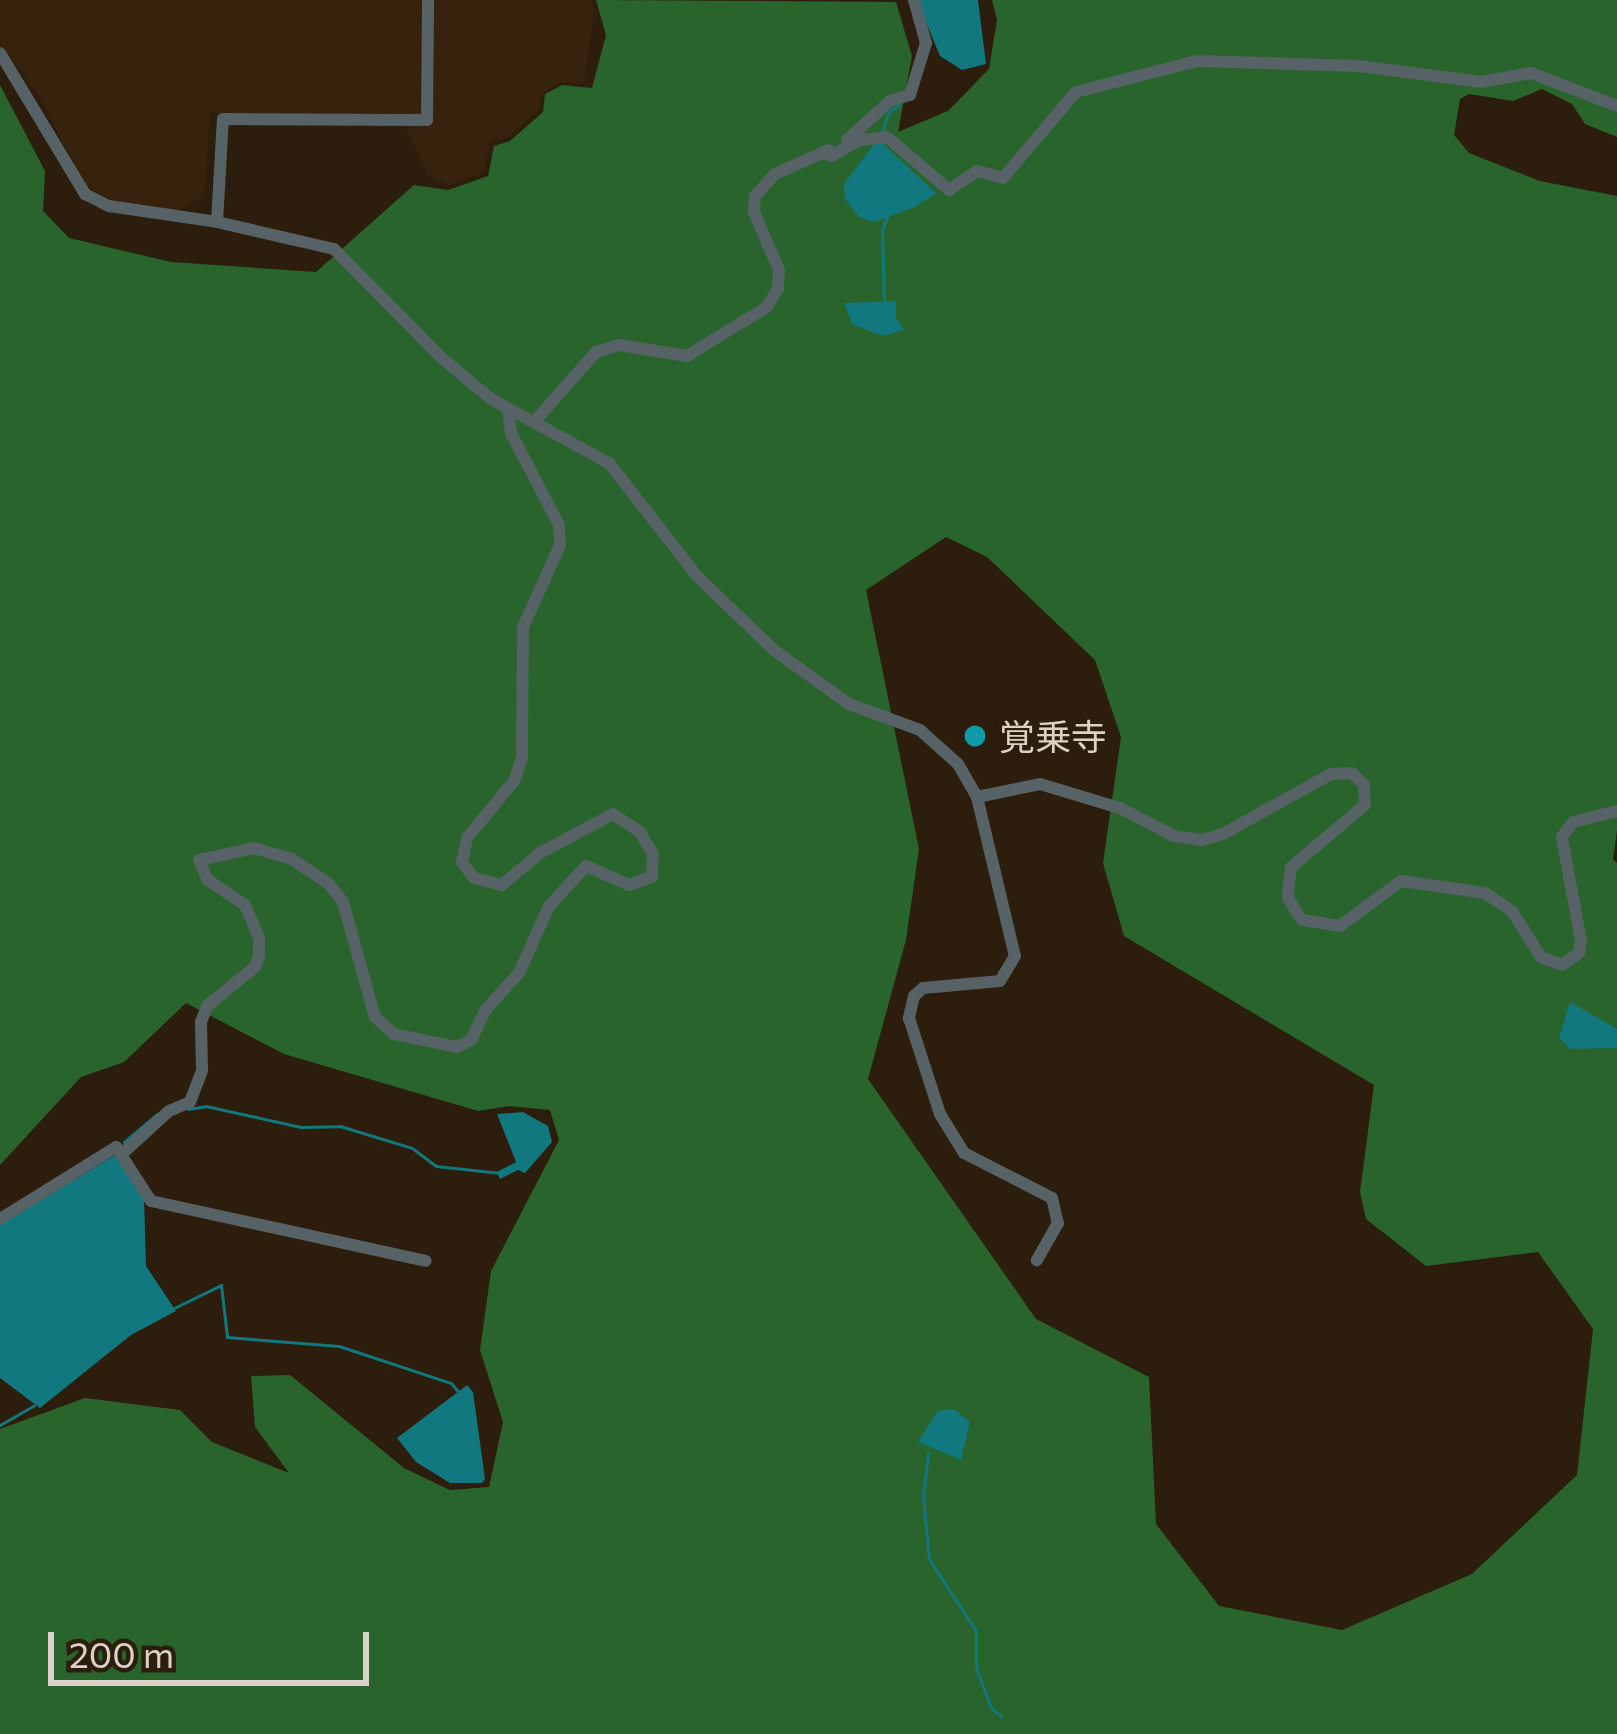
<!DOCTYPE html>
<html>
<head>
<meta charset="utf-8">
<style>
  body { margin:0 }
  #map { position:relative; width:1617px; height:1734px; overflow:hidden; background:#2c1d0c; font-family:Commissioner,"Noto Sans JP",sans-serif }
  div>[style] { position:absolute }
  .built>* { inset:0; background:#37230d }
  .forest>* { inset:0; background:#29642c }
  .water>* { inset:0; background:#10787e }
  .stream>* { height:3px; margin:-1.5px; padding:0 1.5px; transform-origin:1.5px; border-radius:1.5px; background:#10787e }
  .minor>* { height:12px; margin:-6px; padding:0 6px; transform-origin:6px; border-radius:6px; background:#566266 }
  .dots>* { width:33px; height:33px; translate:-50% -50%; box-sizing:border-box; border:6px solid #2c1d0c; border-radius:50% }
  span { translate:-50% -50%; white-space:nowrap; text-align:center; line-height:1.15; -webkit-text-stroke:12px #2c1d0c; paint-order:stroke }
  .poi-label { font-size:36px; color:#dbd1c7 }
  .left { translate:0 -50%; text-align:left }
  .scale { position:absolute; left:48px; top:1632px; width:321px; height:54px; box-sizing:border-box; border:6px solid #dbd1c7; border-top:0; padding-left:15px; font-size:36px; line-height:42px; white-space:nowrap; color:#dbd1c7; -webkit-text-stroke:9px #2c1d0c; paint-order:stroke }
</style>
</head>
<body>
<div id="map">
  <div class="built">
    <div style="clip-path:polygon(0 0,592px 0,594px 13px,584px 84px,560px 82px,542px 94px,539px 110px,508px 137px,490px 142px,484px 172px,449px 185px,428px 175px,399px 113px,210px 113px,204px 196px,176px 212px,112px 200px,86px 186px,37px 93px,0 43px)"></div>
  </div>
  <div class="forest">
    <div style="clip-path:polygon(evenodd,596px 0,896px 2px,912px 56px,898px 132px,948px 111px,989px 69px,997px 20px,992px 0,1617px 0,1617px 137px,1585px 124px,1572px 104px,1542px 89px,1513px 101px,1469px 94px,1460px 99px,1454px 135px,1469px 153px,1540px 181px,1617px 196px,1617px 830px,1613px 859px,1617px 863px,1617px 1734px,0 1734px,0 1429px,85px 1398px,180px 1410px,212px 1442px,289px 1473px,255px 1427px,251px 1376px,290px 1375px,404px 1468px,450px 1490px,489px 1487px,503px 1422px,480px 1350px,491px 1271px,559px 1140px,550px 1110px,509px 1106px,478px 1111px,284px 1054px,186px 1003px,124px 1062px,81px 1077px,0 1165px,0 85px,45px 171px,43px 211px,69px 238px,171px 262px,316px 272px,414px 185px,448px 190px,488px 176px,494px 146px,510px 141px,543px 112px,545px 94px,562px 85px,592px 88px,606px 35px,596px 0,946px 537px,987px 557px,1095px 660px,1121px 737px,1103px 863px,1124px 936px,1374px 1085px,1360px 1192px,1366px 1219px,1426px 1266px,1538px 1252px,1593px 1329px,1577px 1475px,1472px 1574px,1342px 1630px,1219px 1606px,1156px 1524px,1149px 1377px,1036px 1319px,868px 1079px,906px 940px,919px 849px,866px 590px,946px 537px)"></div>
  </div>
  <div class="water">
    <div style="clip-path:polygon(917px 0,978px 0,986px 64px,962px 70px,940px 56px)"></div>
    <div style="clip-path:polygon(878px 139px,936px 193px,915px 207px,875px 222px,859px 217px,845px 199px,844px 184px)"></div>
    <div style="clip-path:polygon(896px 301px,896px 318px,904px 330px,883px 336px,852px 324px,844px 303px)"></div>
    <div style="clip-path:polygon(1570px 1002px,1617px 1029px,1617px 1048px,1571px 1049px,1559px 1038px)"></div>
    <div style="clip-path:polygon(523px 1112px,548px 1126px,552px 1142px,525px 1173px,518px 1170px,500px 1179px,497px 1172px,516px 1162px,497px 1114px)"></div>
    <div style="clip-path:polygon(117px 1154px,144px 1198px,146px 1266px,176px 1311px,131px 1335px,40px 1408px,0 1378px,0 1225px)"></div>
    <div style="clip-path:polygon(467px 1385px,473px 1392px,485px 1479px,482px 1483px,450px 1483px,416px 1462px,397px 1438px)"></div>
    <div style="clip-path:polygon(954px 1409px,970px 1422px,961px 1460px,918px 1442px,938px 1411px)"></div>
  </div>
  <div class="stream">
    <div style="left:882px;top:131px;width:20px;rotate:-70deg"></div>
    <div style="left:889px;top:112px;width:12px;rotate:-35deg"></div>
    <div style="left:884px;top:303px;width:73px;rotate:-91.6deg"></div>
    <div style="left:882px;top:230px;width:18px;rotate:-68deg"></div>
    <div style="left:188px;top:1109px;width:18px;rotate:-9deg"></div>
    <div style="left:206px;top:1106px;width:97px;rotate:12.5deg"></div>
    <div style="left:301px;top:1127px;width:39px;rotate:-1deg"></div>
    <div style="left:340px;top:1126px;width:75px;rotate:17deg"></div>
    <div style="left:412px;top:1148px;width:30px;rotate:37deg"></div>
    <div style="left:436px;top:1166px;width:65px;rotate:6.1deg"></div>
    <div style="left:124px;top:1142px;width:43px;rotate:-40.3deg"></div>
    <div style="left:172px;top:1309px;width:55px;rotate:-26.1deg"></div>
    <div style="left:221px;top:1285px;width:52px;rotate:83.4deg"></div>
    <div style="left:227px;top:1337px;width:112px;rotate:4.6deg"></div>
    <div style="left:339px;top:1346px;width:118px;rotate:18.3deg"></div>
    <div style="left:451px;top:1383px;width:17px;rotate:50deg"></div>
    <div style="left:0;top:1425px;width:39px;rotate:-30deg"></div>
    <div style="left:928px;top:1453px;width:44px;rotate:96.5deg"></div>
    <div style="left:923px;top:1497px;width:62px;rotate:84.5deg"></div>
    <div style="left:929px;top:1559px;width:86px;rotate:56.9deg"></div>
    <div style="left:976px;top:1631px;width:37px;rotate:90deg"></div>
    <div style="left:976px;top:1668px;width:43px;rotate:69.4deg"></div>
    <div style="left:991px;top:1708px;width:13px;rotate:39deg"></div>
  </div>
  <div class="minor">
    <div style="left:0;top:53px;width:165px;rotate:58.9deg"></div>
    <div style="left:85px;top:194px;width:27px;rotate:27deg"></div>
    <div style="left:109px;top:206px;width:109px;rotate:8.4deg"></div>
    <div style="left:217px;top:222px;width:120px;rotate:13deg"></div>
    <div style="left:334px;top:249px;width:155px;rotate:45.3deg"></div>
    <div style="left:443px;top:359px;width:62px;rotate:39.8deg"></div>
    <div style="left:491px;top:399px;width:134px;rotate:28.5deg"></div>
    <div style="left:609px;top:463px;width:143px;rotate:52.1deg"></div>
    <div style="left:697px;top:576px;width:107px;rotate:43.9deg"></div>
    <div style="left:774px;top:650px;width:92px;rotate:35.8deg"></div>
    <div style="left:849px;top:704px;width:76px;rotate:20.1deg"></div>
    <div style="left:920px;top:730px;width:51px;rotate:41.8deg"></div>
    <div style="left:958px;top:764px;width:38px;rotate:60deg"></div>
    <div style="left:977px;top:797px;width:163px;rotate:76.6deg"></div>
    <div style="left:1015px;top:956px;width:29px;rotate:121deg"></div>
    <div style="left:1000px;top:981px;width:77px;rotate:174.8deg"></div>
    <div style="left:923px;top:988px;width:12px;rotate:138deg"></div>
    <div style="left:914px;top:996px;width:23px;rotate:103deg"></div>
    <div style="left:909px;top:1018px;width:101px;rotate:72.1deg"></div>
    <div style="left:940px;top:1114px;width:46px;rotate:58.4deg"></div>
    <div style="left:964px;top:1153px;width:99px;rotate:27.1deg"></div>
    <div style="left:1052px;top:1198px;width:26px;rotate:77deg"></div>
    <div style="left:1058px;top:1223px;width:43px;rotate:119.6deg"></div>
    <div style="left:847px;top:140px;width:58px;rotate:-42.2deg"></div>
    <div style="left:890px;top:101px;width:21px;rotate:-17deg"></div>
    <div style="left:910px;top:95px;width:54px;rotate:-72.9deg"></div>
    <div style="left:926px;top:43px;width:45px;rotate:-105.6deg"></div>
    <div style="left:825px;top:153px;width:7px;rotate:27deg"></div>
    <div style="left:831px;top:156px;width:33px;rotate:-29deg"></div>
    <div style="left:860px;top:140px;width:27px;rotate:-6deg"></div>
    <div style="left:887px;top:137px;width:82px;rotate:40.5deg"></div>
    <div style="left:949px;top:190px;width:34px;rotate:-34deg"></div>
    <div style="left:977px;top:171px;width:27px;rotate:15deg"></div>
    <div style="left:1003px;top:178px;width:113px;rotate:-49.7deg"></div>
    <div style="left:1076px;top:92px;width:125px;rotate:-14.4deg"></div>
    <div style="left:1197px;top:61px;width:162px;rotate:1.8deg"></div>
    <div style="left:1359px;top:66px;width:123px;rotate:7.5deg"></div>
    <div style="left:1481px;top:82px;width:51px;rotate:-10.2deg"></div>
    <div style="left:1531px;top:73px;width:92px;rotate:21deg"></div>
    <div style="left:217px;top:222px;width:103px;rotate:-86.7deg"></div>
    <div style="left:223px;top:119px;width:204px;rotate:0.3deg"></div>
    <div style="left:427px;top:120px;width:120px;rotate:-89.5deg"></div>
    <div style="left:535px;top:421px;width:92px;rotate:-48.5deg"></div>
    <div style="left:596px;top:352px;width:24px;rotate:-17deg"></div>
    <div style="left:619px;top:345px;width:69px;rotate:9.2deg"></div>
    <div style="left:687px;top:356px;width:94px;rotate:-31.5deg"></div>
    <div style="left:767px;top:307px;width:22px;rotate:-60deg"></div>
    <div style="left:778px;top:288px;width:18px;rotate:-87deg"></div>
    <div style="left:779px;top:270px;width:63px;rotate:-113.3deg"></div>
    <div style="left:754px;top:212px;width:16px;rotate:-86deg"></div>
    <div style="left:755px;top:196px;width:30px;rotate:-48deg"></div>
    <div style="left:775px;top:174px;width:59px;rotate:-24deg"></div>
    <div style="left:977px;top:797px;width:64px;rotate:-11.7deg"></div>
    <div style="left:1040px;top:784px;width:84px;rotate:16.7deg"></div>
    <div style="left:1120px;top:808px;width:61px;rotate:27.4deg"></div>
    <div style="left:1174px;top:836px;width:28px;rotate:8deg"></div>
    <div style="left:1202px;top:840px;width:22px;rotate:-16deg"></div>
    <div style="left:1223px;top:834px;width:124px;rotate:-29.1deg"></div>
    <div style="left:1331px;top:774px;width:21px;rotate:-3deg"></div>
    <div style="left:1352px;top:773px;width:17px;rotate:45deg"></div>
    <div style="left:1364px;top:785px;width:20px;rotate:87deg"></div>
    <div style="left:1365px;top:805px;width:97px;rotate:140deg"></div>
    <div style="left:1291px;top:867px;width:31px;rotate:96deg"></div>
    <div style="left:1288px;top:898px;width:26px;rotate:58deg"></div>
    <div style="left:1302px;top:920px;width:38px;rotate:9deg"></div>
    <div style="left:1340px;top:926px;width:76px;rotate:-36.4deg"></div>
    <div style="left:1401px;top:881px;width:85px;rotate:8.1deg"></div>
    <div style="left:1485px;top:893px;width:32px;rotate:34deg"></div>
    <div style="left:1512px;top:911px;width:54px;rotate:57.8deg"></div>
    <div style="left:1541px;top:957px;width:22px;rotate:21deg"></div>
    <div style="left:1562px;top:965px;width:21px;rotate:-35deg"></div>
    <div style="left:1579px;top:953px;width:12px;rotate:-81deg"></div>
    <div style="left:1581px;top:941px;width:106px;rotate:-100.4deg"></div>
    <div style="left:1562px;top:837px;width:19px;rotate:-54deg"></div>
    <div style="left:1573px;top:822px;width:45px;rotate:-14deg"></div>
    <div style="left:123px;top:1153px;width:62px;rotate:-42.4deg"></div>
    <div style="left:169px;top:1111px;width:23px;rotate:-23deg"></div>
    <div style="left:190px;top:1102px;width:34px;rotate:-69deg"></div>
    <div style="left:202px;top:1070px;width:48px;rotate:-91.2deg"></div>
    <div style="left:201px;top:1022px;width:17px;rotate:-69deg"></div>
    <div style="left:207px;top:1006px;width:62px;rotate:-39.1deg"></div>
    <div style="left:255px;top:967px;width:12px;rotate:-70deg"></div>
    <div style="left:259px;top:956px;width:18px;rotate:-90deg"></div>
    <div style="left:259px;top:938px;width:36px;rotate:-113deg"></div>
    <div style="left:245px;top:905px;width:45px;rotate:-146deg"></div>
    <div style="left:208px;top:880px;width:22px;rotate:-114deg"></div>
    <div style="left:199px;top:860px;width:56px;rotate:-12.3deg"></div>
    <div style="left:254px;top:848px;width:37px;rotate:16deg"></div>
    <div style="left:290px;top:858px;width:47px;rotate:33.7deg"></div>
    <div style="left:329px;top:884px;width:23px;rotate:52deg"></div>
    <div style="left:343px;top:902px;width:119px;rotate:74.5deg"></div>
    <div style="left:375px;top:1017px;width:25px;rotate:42deg"></div>
    <div style="left:394px;top:1034px;width:63px;rotate:11.8deg"></div>
    <div style="left:456px;top:1047px;width:17px;rotate:-25deg"></div>
    <div style="left:471px;top:1040px;width:34px;rotate:-64deg"></div>
    <div style="left:486px;top:1009px;width:49px;rotate:-47.5deg"></div>
    <div style="left:519px;top:973px;width:73px;rotate:-65.9deg"></div>
    <div style="left:549px;top:906px;width:54px;rotate:-47.2deg"></div>
    <div style="left:586px;top:866px;width:47px;rotate:23.8deg"></div>
    <div style="left:629px;top:885px;width:24px;rotate:-19deg"></div>
    <div style="left:652px;top:877px;width:23px;rotate:-88deg"></div>
    <div style="left:653px;top:854px;width:26px;rotate:-121deg"></div>
    <div style="left:640px;top:832px;width:32px;rotate:-146deg"></div>
    <div style="left:613px;top:814px;width:83px;rotate:151.9deg"></div>
    <div style="left:540px;top:853px;width:50px;rotate:139.9deg"></div>
    <div style="left:502px;top:885px;width:29px;rotate:-166deg"></div>
    <div style="left:474px;top:878px;width:20px;rotate:-127deg"></div>
    <div style="left:462px;top:862px;width:25px;rotate:-78deg"></div>
    <div style="left:467px;top:838px;width:74px;rotate:-50.5deg"></div>
    <div style="left:514px;top:781px;width:24px;rotate:-71deg"></div>
    <div style="left:522px;top:758px;width:131px;rotate:-89.6deg"></div>
    <div style="left:523px;top:627px;width:90px;rotate:-65.7deg"></div>
    <div style="left:560px;top:545px;width:20px;rotate:-93deg"></div>
    <div style="left:559px;top:525px;width:104px;rotate:-117.6deg"></div>
    <div style="left:511px;top:433px;width:24px;rotate:-97deg"></div>
    <div style="left:0;top:1219px;width:137px;rotate:-31.8deg"></div>
    <div style="left:116px;top:1147px;width:64px;rotate:57.1deg"></div>
    <div style="left:151px;top:1201px;width:281px;rotate:12.3deg"></div>
  </div>
  <div class="dots">
    <div style="left:975px;top:736px;background:#0f9aa8"></div>
  </div>
  <div class="poi-label">
    <span class="left" style="left:999px;top:736px">覚乗寺</span>
  </div>
  <div class="scale">200 m</div>
</div>
</body>
</html>
